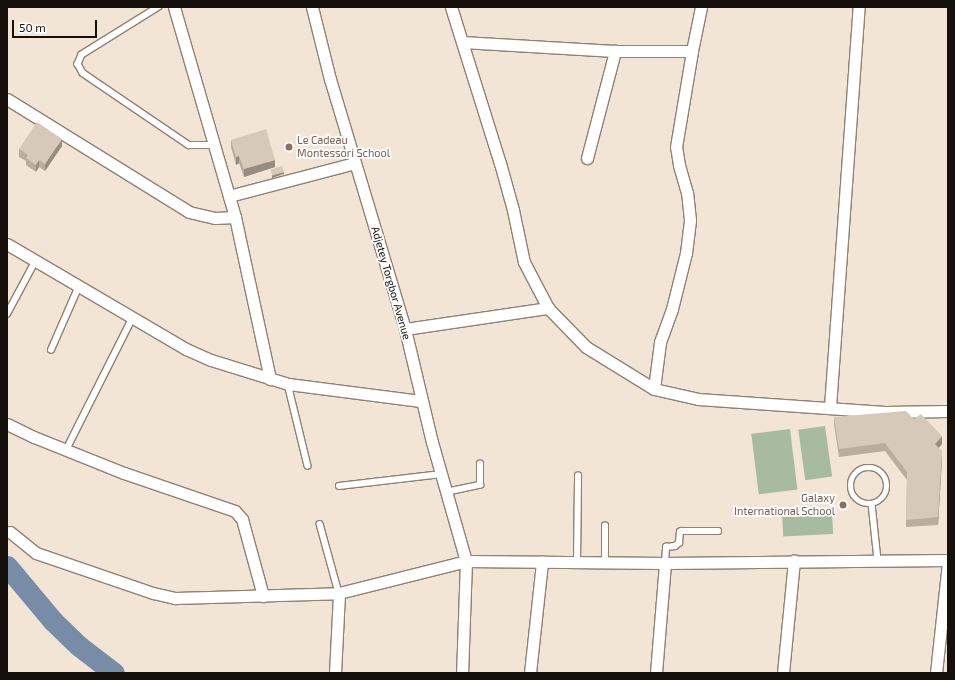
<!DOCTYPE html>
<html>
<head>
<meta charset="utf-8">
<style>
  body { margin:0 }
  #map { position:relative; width:955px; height:680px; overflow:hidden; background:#f2e5d5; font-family:"Exo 2",sans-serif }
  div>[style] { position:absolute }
  .green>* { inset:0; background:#a7bba0; transform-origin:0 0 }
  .river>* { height:21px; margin:-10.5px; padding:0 10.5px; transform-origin:10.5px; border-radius:10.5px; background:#778da7 }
  .roads { filter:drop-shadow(1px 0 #8e8273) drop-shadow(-1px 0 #8e8273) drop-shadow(0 1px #8e8273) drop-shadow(0 -1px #8e8273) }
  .service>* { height:5.5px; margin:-2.75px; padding:0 2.75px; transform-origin:2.75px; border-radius:2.75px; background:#fff }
  .service>.ring { margin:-2.75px; padding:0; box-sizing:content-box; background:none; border:5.5px solid #fff; border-radius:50% }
  .minor>* { height:11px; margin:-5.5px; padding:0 5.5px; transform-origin:5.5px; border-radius:5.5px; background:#fff }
  .wall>* { inset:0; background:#b8ad9f }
  .shaded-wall>* { inset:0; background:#968d82 }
  .building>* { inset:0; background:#d6c9b9; transform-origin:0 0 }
  .dots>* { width:11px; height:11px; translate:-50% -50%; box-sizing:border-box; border:2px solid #fff; border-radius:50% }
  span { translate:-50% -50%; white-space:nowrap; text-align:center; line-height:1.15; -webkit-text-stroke:3.5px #fff; paint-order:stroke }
  .education-label { font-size:11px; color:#785e54 }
  .left { translate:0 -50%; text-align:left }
  .right { translate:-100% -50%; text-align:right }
  .street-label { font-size:11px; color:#15100b }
  .frame { position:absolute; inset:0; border:8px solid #15100b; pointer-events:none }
  .scale { position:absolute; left:12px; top:20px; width:85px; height:18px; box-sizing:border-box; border:2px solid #15100b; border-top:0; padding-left:5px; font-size:12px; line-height:14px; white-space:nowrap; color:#15100b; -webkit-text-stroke:3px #fff; paint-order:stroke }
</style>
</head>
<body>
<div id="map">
  <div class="green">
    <div style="left:825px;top:426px;width:51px;height:27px;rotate:82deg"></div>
    <div style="left:790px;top:429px;width:61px;height:39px;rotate:83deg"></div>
    <div style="left:832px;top:512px;width:22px;height:50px;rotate:87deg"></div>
  </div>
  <div class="river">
    <div style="left:7px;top:566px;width:72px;rotate:50.1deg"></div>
    <div style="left:53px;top:621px;width:36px;rotate:44deg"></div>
    <div style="left:79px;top:646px;width:44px;rotate:37.6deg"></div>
  </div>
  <div class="roads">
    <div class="service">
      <div style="left:159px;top:7px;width:91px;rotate:148.1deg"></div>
      <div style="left:82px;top:55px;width:10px;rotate:114deg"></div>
      <div style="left:78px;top:64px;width:10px;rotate:61deg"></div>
      <div style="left:83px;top:73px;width:128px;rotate:34.2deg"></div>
      <div style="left:189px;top:145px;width:25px"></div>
      <div style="left:7px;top:314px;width:61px;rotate:-61.8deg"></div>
      <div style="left:51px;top:350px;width:70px;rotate:-66.4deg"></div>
      <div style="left:288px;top:384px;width:84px;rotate:76.3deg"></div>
      <div style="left:66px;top:450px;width:149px;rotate:-63.3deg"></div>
      <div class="ring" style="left:851px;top:468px;width:30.5px;height:30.5px"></div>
      <div style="left:339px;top:486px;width:103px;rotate:-6.7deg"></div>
      <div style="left:446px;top:492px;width:35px;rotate:-12deg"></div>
      <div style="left:480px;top:485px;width:21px;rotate:-90deg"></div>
      <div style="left:872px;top:504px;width:56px;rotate:83.9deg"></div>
      <div style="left:320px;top:524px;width:72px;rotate:74.6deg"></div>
      <div style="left:577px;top:562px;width:86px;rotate:-89.3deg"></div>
      <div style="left:605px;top:562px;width:36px;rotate:-90deg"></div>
      <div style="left:665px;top:563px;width:16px;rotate:-86deg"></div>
      <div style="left:666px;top:547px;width:9px;rotate:-6deg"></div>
      <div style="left:675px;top:546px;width:5px;rotate:-37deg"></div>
      <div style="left:679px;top:543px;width:11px;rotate:-85deg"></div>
      <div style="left:680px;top:532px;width:2px;rotate:-27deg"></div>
      <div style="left:682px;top:531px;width:36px"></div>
    </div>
    <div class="minor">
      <div style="left:174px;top:7px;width:219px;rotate:73.8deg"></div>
      <div style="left:235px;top:217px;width:166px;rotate:77.8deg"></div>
      <div style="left:312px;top:7px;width:74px;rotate:76deg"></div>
      <div style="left:330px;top:79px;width:261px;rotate:73.3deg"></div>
      <div style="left:405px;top:329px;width:116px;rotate:76.6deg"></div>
      <div style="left:432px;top:442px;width:124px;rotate:74.1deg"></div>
      <div style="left:466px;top:561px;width:112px;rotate:92deg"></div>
      <div style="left:451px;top:7px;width:164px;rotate:72.6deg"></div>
      <div style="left:500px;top:163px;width:49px;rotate:74.5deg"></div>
      <div style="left:513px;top:210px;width:53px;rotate:78.1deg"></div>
      <div style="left:524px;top:262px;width:52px;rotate:62.4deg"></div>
      <div style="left:548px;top:308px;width:54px;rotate:45.7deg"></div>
      <div style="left:586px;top:347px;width:80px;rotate:31.7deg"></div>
      <div style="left:654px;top:389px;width:45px;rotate:12.8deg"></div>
      <div style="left:698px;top:399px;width:187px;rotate:4deg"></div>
      <div style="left:885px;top:412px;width:63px;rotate:-0.9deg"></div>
      <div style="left:462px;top:42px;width:153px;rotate:3.4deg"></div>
      <div style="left:615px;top:51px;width:77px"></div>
      <div style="left:7px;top:99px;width:214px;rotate:31.8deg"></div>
      <div style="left:189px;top:212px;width:27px;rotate:13deg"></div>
      <div style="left:215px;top:218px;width:20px;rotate:-3deg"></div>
      <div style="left:587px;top:158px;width:111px;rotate:-75.3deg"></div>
      <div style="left:229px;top:196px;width:130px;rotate:-14.7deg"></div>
      <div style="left:7px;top:244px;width:208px;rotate:30.4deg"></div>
      <div style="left:186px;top:349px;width:27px;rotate:24deg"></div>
      <div style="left:211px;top:360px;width:81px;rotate:17.3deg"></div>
      <div style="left:288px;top:384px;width:134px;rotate:7.3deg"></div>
      <div style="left:405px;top:329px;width:145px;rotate:-8.4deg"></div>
      <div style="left:654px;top:389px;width:47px;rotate:-82.7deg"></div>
      <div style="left:660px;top:342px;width:35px;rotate:-70deg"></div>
      <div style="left:672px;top:309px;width:58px;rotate:-76deg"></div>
      <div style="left:686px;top:253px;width:33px;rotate:-83deg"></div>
      <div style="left:690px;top:220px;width:27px;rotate:-96deg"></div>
      <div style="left:687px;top:193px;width:29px;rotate:-106deg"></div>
      <div style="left:679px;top:165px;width:18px;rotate:-99deg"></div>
      <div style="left:676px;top:147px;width:97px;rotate:-80.5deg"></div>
      <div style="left:692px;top:51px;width:45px;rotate:-78.4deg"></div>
      <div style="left:830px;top:407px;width:401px;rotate:-85.9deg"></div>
      <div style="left:7px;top:424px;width:30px;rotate:26deg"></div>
      <div style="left:34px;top:437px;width:97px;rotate:21.8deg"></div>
      <div style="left:124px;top:473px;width:117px;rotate:18.9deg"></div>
      <div style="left:235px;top:511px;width:11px;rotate:49deg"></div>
      <div style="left:242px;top:519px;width:80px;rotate:74.7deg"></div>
      <div style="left:10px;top:532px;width:33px;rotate:39deg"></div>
      <div style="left:36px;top:553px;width:124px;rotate:18.9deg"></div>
      <div style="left:153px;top:593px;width:23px;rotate:13deg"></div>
      <div style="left:175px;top:598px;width:164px;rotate:-1.7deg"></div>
      <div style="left:339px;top:593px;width:131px;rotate:-14.1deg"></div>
      <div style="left:466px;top:561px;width:199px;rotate:0.6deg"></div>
      <div style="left:665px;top:563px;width:283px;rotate:-0.6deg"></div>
      <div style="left:335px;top:673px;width:80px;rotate:-87.1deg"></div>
      <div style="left:530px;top:673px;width:112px;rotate:-83.8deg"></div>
      <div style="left:656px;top:673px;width:110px;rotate:-85.3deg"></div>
      <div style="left:783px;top:673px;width:113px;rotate:-84.4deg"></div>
      <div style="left:936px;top:673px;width:112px;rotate:-83.8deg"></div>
    </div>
  </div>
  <div class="wall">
    <div style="clip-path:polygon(231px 140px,275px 167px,244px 177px,239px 163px,236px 165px,231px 147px)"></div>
    <div style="clip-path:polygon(62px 146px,45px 171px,39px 167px,36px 172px,26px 165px,26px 161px,19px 157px,19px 149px)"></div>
    <div style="clip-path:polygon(834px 417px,942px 444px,939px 448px,942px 459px,938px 525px,906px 527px,907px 480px,885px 451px,839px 457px,834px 424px)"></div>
  </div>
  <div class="shaded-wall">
    <div style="clip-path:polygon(62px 139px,62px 146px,45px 171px,45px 164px)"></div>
    <div style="clip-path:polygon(239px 156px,239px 163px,236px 165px,236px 157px)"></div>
    <div style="clip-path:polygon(39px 160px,39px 167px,36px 172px,36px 165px)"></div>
    <div style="clip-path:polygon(275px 160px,275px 167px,244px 177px,244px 169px)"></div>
    <div style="clip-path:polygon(284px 172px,284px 174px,272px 178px,272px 175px)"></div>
    <div style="clip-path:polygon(942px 436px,942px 444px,935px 452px,935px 444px)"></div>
    <div style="clip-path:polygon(942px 451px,942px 459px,938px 525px,938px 517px)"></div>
  </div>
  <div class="building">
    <div style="clip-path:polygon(37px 122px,62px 139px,45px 164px,39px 160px,36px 165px,26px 158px,28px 155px,19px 149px)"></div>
    <div style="clip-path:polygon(266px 129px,275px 160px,244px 169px,239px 156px,236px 157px,231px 140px)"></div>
    <div style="left:282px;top:166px;width:6px;height:12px;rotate:72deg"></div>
    <div style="clip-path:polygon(906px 411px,914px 419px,921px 414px,942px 436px,935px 444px,942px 451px,938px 517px,906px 520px,907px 472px,885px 443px,839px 449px,834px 417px)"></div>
  </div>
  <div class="dots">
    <div style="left:289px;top:147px;background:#8d6e63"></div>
    <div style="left:843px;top:505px;background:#8d6e63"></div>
  </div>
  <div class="education-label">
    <span class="left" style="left:297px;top:147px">Le Cadeau<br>Montessori School</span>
    <span class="right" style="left:835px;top:505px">Galaxy<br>International School</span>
  </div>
  <div class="street-label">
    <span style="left:391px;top:283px;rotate:74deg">Adjetey Torgbor Avenue</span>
  </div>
  <div class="frame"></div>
  <div class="scale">50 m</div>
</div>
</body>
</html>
